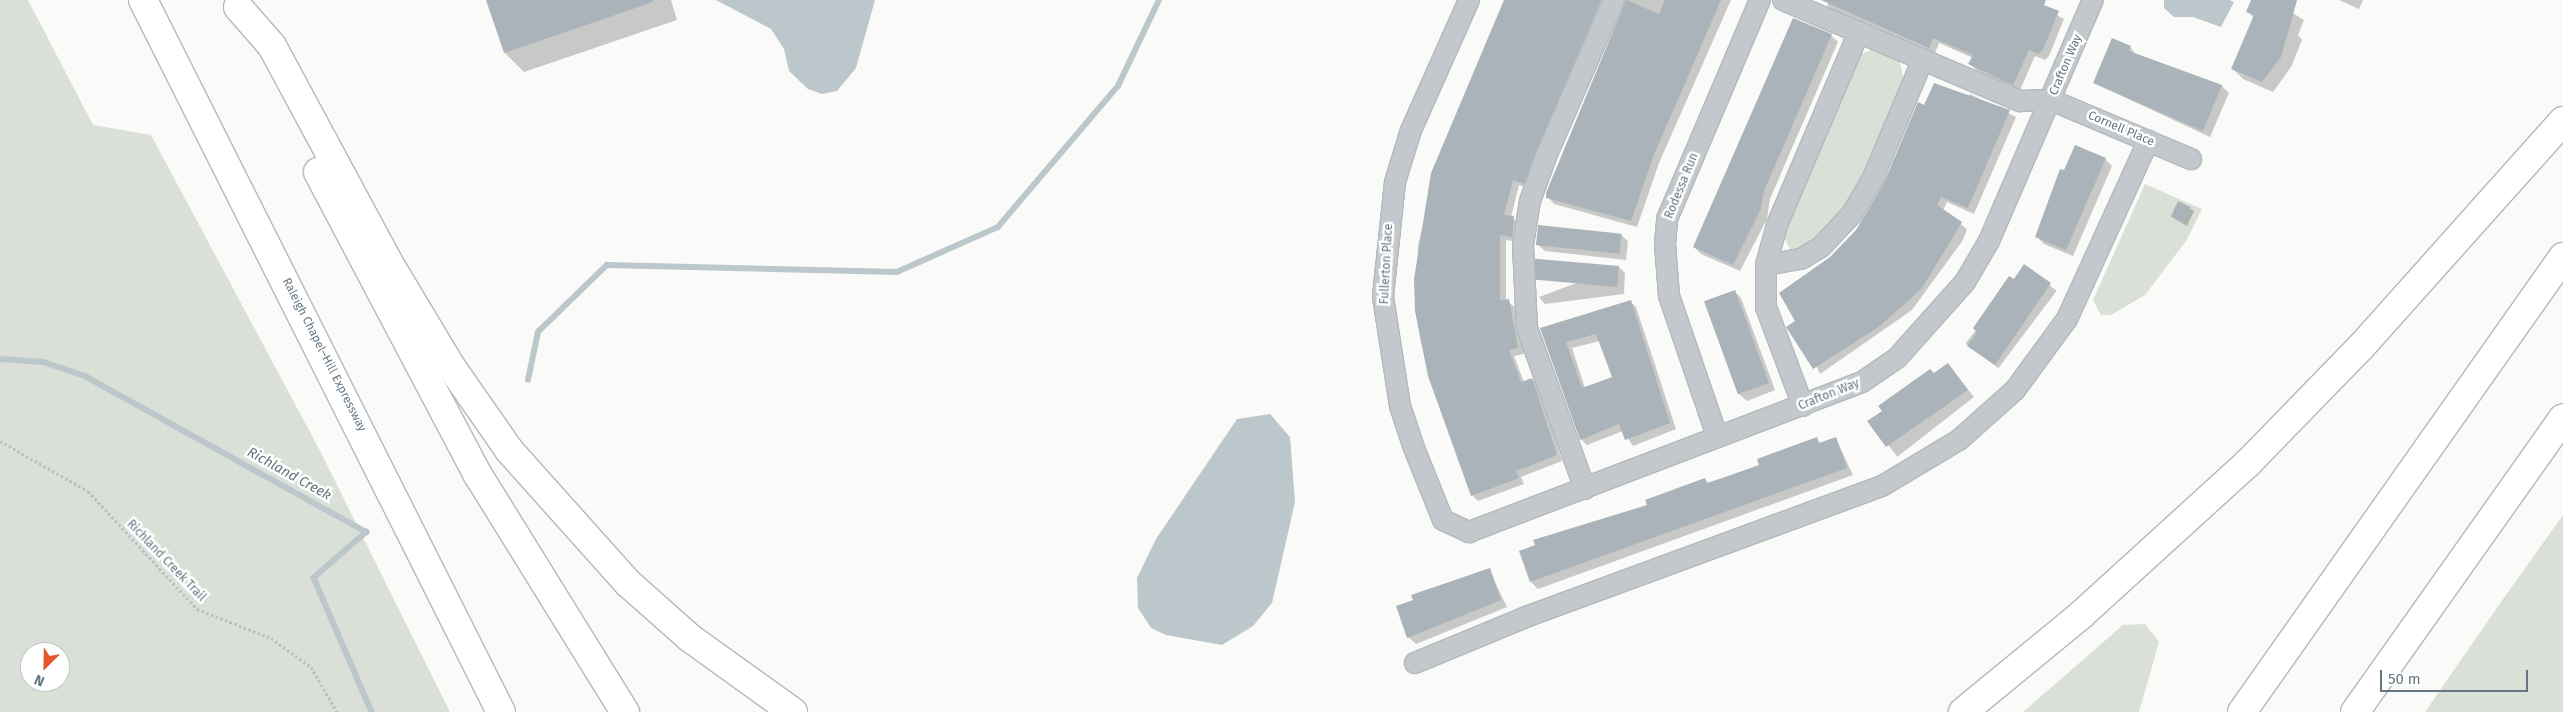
<!DOCTYPE html>
<html>
<head>
<meta charset="utf-8">
<style>
  body { margin:0 }
  #map { position:relative; width:2563px; height:712px; overflow:hidden; background:#fafaf8; font-family:"Fira Sans",sans-serif }
  div>[style] { position:absolute }
  .green>* { inset:0; background:#dadfd7 }
  .water>* { inset:0; background:#bbc7cb }
  .shadow>* { inset:0; background:#0003; transform-origin:0 0 }
  .stream>* { height:5.5px; margin:-2.75px; padding:0 2.75px; transform-origin:2.75px; border-radius:2.75px; background:#bbc7cb }
  .building>* { inset:0; background:#aab3b9; transform-origin:0 0 }
  .path>* { height:3px; margin-top:-1.5px; transform-origin:0; background:repeating-linear-gradient(90deg,#bbbfc2 0 2.5px,transparent 0 5px) }
  .roads { filter:drop-shadow(1px 0 #b4b9bd) drop-shadow(-1px 0 #b4b9bd) drop-shadow(0 1px #b4b9bd) drop-shadow(0 -1px #b4b9bd) }
  .minor>* { height:20px; margin:-10px; padding:0 10px; transform-origin:10px; border-radius:10px; background:#c3c8cc }
  .highway>* { height:28px; margin:-14px; padding:0 14px; transform-origin:14px; border-radius:14px; background:#fff }
  span { translate:-50% -50%; white-space:nowrap; text-align:center; line-height:1.15; -webkit-text-stroke:5px #fff; paint-order:stroke }
  .street-label { font-size:12px; color:#657683 }
  .water-label { font-size:14px; color:#60757c; font-style:italic }
  .north { position:absolute; left:20px; top:642px; width:50px; height:50px; box-sizing:border-box; background:#fff; border:1px solid #c1c8cd; border-radius:50%; rotate:203deg; font-size:14px; font-weight:700; line-height:20px; text-align:center; color:#657683 }
  .north::after { content:''; display:block; margin:auto; width:18px; height:22px; background:#e4572e; clip-path:polygon(50% 0,100% 100%,50% 72%,0 100%) }
  .scale { position:absolute; left:2380px; top:670px; width:148px; height:22px; box-sizing:border-box; border:2px solid #657683; border-top:0; padding-left:6px; font-size:15px; line-height:18px; white-space:nowrap; color:#657683; -webkit-text-stroke:4px #fff; paint-order:stroke }
</style>
</head>
<body>
<div id="map">
  <div class="green">
    <div style="clip-path:polygon(evenodd,0 0,28px 0,93px 125px,151px 135px,319px 449px,450px 712px,0 712px,0 0,30px 652px,60px 652px,60px 682px,30px 682px,30px 652px)"></div>
    <div style="clip-path:polygon(1874px 49px,1891px 54px,1900px 62px,1904px 82px,1855px 193px,1823px 235px,1799px 250px,1790px 250px,1782px 232px,1853px 67px,1861px 54px)"></div>
    <div style="clip-path:polygon(2145px 184px,2202px 209px,2186px 241px,2145px 295px,2111px 315px,2101px 315px,2093px 300px)"></div>
    <div style="clip-path:polygon(2563px 515px,2563px 712px,2425px 712px,2501px 602px)"></div>
    <div style="clip-path:polygon(2145px 624px,2159px 642px,2139px 712px,2023px 712px,2123px 625px)"></div>
  </div>
  <div class="water">
    <div style="clip-path:polygon(716px 0,875px 0,856px 68px,837px 91px,822px 94px,808px 89px,789px 71px,784px 49px,771px 29px)"></div>
    <div style="clip-path:polygon(2164px 0,2229px 0,2234px 2px,2221px 27px,2193px 17px,2174px 17px,2164px 8px)"></div>
    <div style="clip-path:polygon(1270px 414px,1290px 437px,1295px 502px,1272px 603px,1253px 626px,1222px 645px,1166px 635px,1151px 628px,1138px 608px,1137px 578px,1156px 539px,1237px 419px)"></div>
  </div>
  <div class="shadow">
    <div style="clip-path:polygon(487px 0,671px 0,677px 20px,524px 72px,505px 53px)"></div>
    <div style="clip-path:polygon(1507px 0,1612px 0,1530px 189px,1519px 185px,1511px 217px,1519px 224px,1518px 242px,1506px 240px,1506px 301px,1515px 307px,1524px 354px,1514px 356px,1524px 382px,1532px 379px,1538px 385px,1562px 461px,1521px 477px,1524px 484px,1478px 501px,1472px 495px,1421px 342px,1416px 311px,1418px 245px,1441px 150px)"></div>
    <div style="clip-path:polygon(1624px 0,1731px 0,1659px 163px,1637px 227px,1554px 204px,1548px 197px,1626px 5px)"></div>
    <div style="clip-path:polygon(1830px 0,2030px 0,2064px 19px,2049px 56px,2045px 60px,2035px 56px,2020px 90px,1976px 70px,1970px 64px,1973px 58px,1939px 43px,1935px 53px,1833px 11px,1827px 5px)"></div>
    <div style="clip-path:polygon(2253px 0,2272px 0,2304px 20px,2298px 35px,2302px 40px,2291px 67px,2273px 92px,2243px 79px,2232px 68px,2254px 18px,2248px 12px)"></div>
    <div style="clip-path:polygon(2339px 0,2363px 0,2359px 9px)"></div>
    <div style="clip-path:polygon(1831px 35px,1838px 42px,1770px 199px,1767px 219px,1740px 271px,1701px 254px,1694px 247px)"></div>
    <div style="clip-path:polygon(2130px 47px,2137px 56px,2222px 86px,2229px 93px,2210px 137px,2094px 83px)"></div>
    <div style="clip-path:polygon(1970px 94px,2016px 117px,1974px 214px,1947px 202px,1943px 211px,1967px 229px,1963px 240px,1912px 310px,1820px 374px,1796px 321px,1830px 258px,1857px 231px,1924px 107px,1967px 99px)"></div>
    <div style="clip-path:polygon(2105px 159px,2112px 166px,2073px 256px,2044px 244px,2037px 237px,2064px 172px)"></div>
    <div style="clip-path:polygon(2178px 202px,2194px 211px,2187px 226px,2172px 217px)"></div>
    <div style="clip-path:polygon(1621px 235px,1628px 241px,1626px 260px,1545px 251px,1538px 245px)"></div>
    <div style="left:2024px;top:266px;width:41px;height:97px;rotate:37deg"></div>
    <div style="clip-path:polygon(1619px 267px,1625px 273px,1624px 294px,1545px 304px,1539px 297px)"></div>
    <div style="clip-path:polygon(1734px 291px,1741px 298px,1775px 390px,1747px 401px,1739px 394px,1706px 302px)"></div>
    <div style="clip-path:polygon(evenodd,1630px 301px,1636px 307px,1676px 429px,1633px 446px,1623px 431px,1587px 445px,1581px 439px,1542px 329px,1630px 301px,1600px 341px,1613px 378px,1585px 388px,1572px 348px,1600px 341px)"></div>
    <div style="left:1948px;top:364px;width:42px;height:97px;rotate:52deg"></div>
    <div style="clip-path:polygon(1816px 439px,1821px 444px,1836px 439px,1853px 475px,1538px 589px,1531px 582px,1649px 506px,1705px 480px,1709px 484px,1760px 466px)"></div>
    <div style="clip-path:polygon(1489px 570px,1507px 607px,1416px 644px,1408px 637px)"></div>
  </div>
  <div class="stream">
    <div style="left:0;top:359px;width:44px;rotate:3.9deg"></div>
    <div style="left:44px;top:362px;width:43px;rotate:18.9deg"></div>
    <div style="left:85px;top:376px;width:322px;rotate:29deg"></div>
    <div style="left:367px;top:532px;width:70px;rotate:139deg"></div>
    <div style="left:314px;top:578px;width:146px;rotate:66.6deg"></div>
    <div style="left:528px;top:380px;width:49px;rotate:-78.2deg"></div>
    <div style="left:538px;top:332px;width:96px;rotate:-44.2deg"></div>
    <div style="left:607px;top:265px;width:290px;rotate:1.4deg"></div>
    <div style="left:897px;top:272px;width:111px;rotate:-24deg"></div>
    <div style="left:998px;top:227px;width:185px;rotate:-49.6deg"></div>
    <div style="left:1118px;top:86px;width:95px;rotate:-64.5deg"></div>
  </div>
  <div class="building">
    <div style="clip-path:polygon(486px 0,653px 0,653px 2px,504px 53px)"></div>
    <div style="clip-path:polygon(1504px 0,1601px 0,1524px 184px,1513px 180px,1504px 215px,1514px 216px,1512px 237px,1500px 235px,1500px 301px,1509px 299px,1518px 348px,1509px 350px,1521px 382px,1532px 378px,1557px 455px,1516px 471px,1519px 478px,1471px 496px,1428px 376px,1415px 311px,1414px 279px,1431px 173px)"></div>
    <div style="clip-path:polygon(1626px 0,1659px 14px,1665px 0,1721px 0,1653px 157px,1631px 221px,1546px 198px,1546px 193px)"></div>
    <div style="clip-path:polygon(1821px 0,2046px 0,2044px 5px,2059px 11px,2043px 50px,2038px 54px,2029px 50px,2013px 85px,1968px 64px,1973px 55px,1933px 38px,1929px 48px)"></div>
    <div style="clip-path:polygon(2251px 0,2297px 0,2281px 57px,2262px 82px,2231px 69px,2254px 15px,2246px 12px)"></div>
    <div style="clip-path:polygon(1793px 18px,1832px 34px,1764px 191px,1760px 211px,1733px 265px,1693px 247px)"></div>
    <div style="clip-path:polygon(2112px 38px,2131px 46px,2129px 51px,2222px 85px,2203px 131px,2093px 83px)"></div>
    <div style="clip-path:polygon(1934px 83px,2010px 110px,1968px 208px,1941px 197px,1937px 205px,1962px 222px,1922px 288px,1880px 326px,1813px 369px,1786px 327px,1795px 321px,1779px 293px,1830px 257px,1856px 230px,1883px 185px,1918px 102px,1924px 105px)"></div>
    <div style="clip-path:polygon(2075px 145px,2106px 158px,2066px 250px,2035px 237px,2060px 169px,2064px 170px)"></div>
    <div style="left:2178px;top:201px;width:14px;height:17px;rotate:25deg"></div>
    <div style="left:1538px;top:225px;width:84px;height:20px;rotate:6deg"></div>
    <div style="clip-path:polygon(2024px 264px,2051px 283px,1995px 365px,1967px 346px,1977px 332px,1973px 328px,2009px 276px,2014px 279px)"></div>
    <div style="left:1619px;top:266px;width:21px;height:84px;rotate:95deg"></div>
    <div style="left:1735px;top:290px;width:99px;height:33px;rotate:70deg"></div>
    <div style="clip-path:polygon(evenodd,1631px 300px,1670px 423px,1625px 440px,1619px 424px,1580px 440px,1540px 328px,1631px 300px,1596px 334px,1612px 377px,1582px 388px,1566px 342px,1596px 334px)"></div>
    <div style="clip-path:polygon(1948px 363px,1968px 390px,1886px 447px,1867px 421px,1882px 411px,1878px 406px,1930px 369px,1934px 373px)"></div>
    <div style="clip-path:polygon(1817px 437px,1819px 443px,1836px 437px,1847px 468px,1530px 582px,1519px 551px,1535px 545px,1533px 540px,1647px 505px,1645px 500px,1705px 478px,1707px 483px,1725px 477px,1759px 465px,1757px 459px)"></div>
    <div style="clip-path:polygon(1490px 568px,1501px 600px,1407px 638px,1396px 606px,1413px 600px,1411px 595px)"></div>
  </div>
  <div class="path">
    <div style="left:0;top:441px;width:101px;rotate:29.6deg"></div>
    <div style="left:88px;top:491px;width:161px;rotate:47.3deg"></div>
    <div style="left:197px;top:609px;width:79px;rotate:21.4deg"></div>
    <div style="left:271px;top:638px;width:49px;rotate:35.9deg"></div>
    <div style="left:311px;top:667px;width:52px;rotate:60deg"></div>
  </div>
  <div class="roads">
    <div class="minor">
      <div style="left:1469px;top:0;width:142px;rotate:114deg"></div>
      <div style="left:1411px;top:130px;width:54px;rotate:107.1deg"></div>
      <div style="left:1395px;top:182px;width:116px;rotate:96deg"></div>
      <div style="left:1383px;top:297px;width:110px;rotate:81.1deg"></div>
      <div style="left:1400px;top:406px;width:44px;rotate:71.6deg"></div>
      <div style="left:1414px;top:448px;width:78px;rotate:68.1deg"></div>
      <div style="left:1443px;top:520px;width:29px;rotate:25deg"></div>
      <div style="left:1469px;top:532px;width:421px;rotate:-20.9deg"></div>
      <div style="left:1862px;top:382px;width:42px;rotate:-34.4deg"></div>
      <div style="left:1897px;top:358px;width:102px;rotate:-48.2deg"></div>
      <div style="left:1965px;top:282px;width:48px;rotate:-59.7deg"></div>
      <div style="left:1989px;top:241px;width:262px;rotate:-66.7deg"></div>
      <div style="left:1783px;top:0;width:258px;rotate:23.1deg"></div>
      <div style="left:2020px;top:101px;width:31px;rotate:-2deg"></div>
      <div style="left:2051px;top:100px;width:152px;rotate:22.9deg"></div>
      <div style="left:1766px;top:265px;width:36px;rotate:-10deg"></div>
      <div style="left:1801px;top:259px;width:23px;rotate:-31deg"></div>
      <div style="left:1821px;top:247px;width:45px;rotate:-46.8deg"></div>
      <div style="left:1852px;top:214px;width:42px;rotate:-59.7deg"></div>
      <div style="left:1873px;top:178px;width:129px;rotate:-67.2deg"></div>
      <div style="left:1803px;top:406px;width:106px;rotate:-110.5deg"></div>
      <div style="left:1766px;top:307px;width:42px;rotate:-90deg"></div>
      <div style="left:1766px;top:265px;width:41px;rotate:-74.6deg"></div>
      <div style="left:1777px;top:225px;width:210px;rotate:-67deg"></div>
      <div style="left:1717px;top:436px;width:148px;rotate:-108.9deg"></div>
      <div style="left:1669px;top:296px;width:52px;rotate:-94.4deg"></div>
      <div style="left:1665px;top:244px;width:25px;rotate:-85deg"></div>
      <div style="left:1667px;top:219px;width:238px;rotate:-67deg"></div>
      <div style="left:1585px;top:489px;width:171px;rotate:-109.8deg"></div>
      <div style="left:1527px;top:328px;width:83px;rotate:-92.8deg"></div>
      <div style="left:1523px;top:245px;width:45px;rotate:-81deg"></div>
      <div style="left:1530px;top:201px;width:50px;rotate:-70.1deg"></div>
      <div style="left:1547px;top:154px;width:168px;rotate:-66.5deg"></div>
      <div style="left:1415px;top:663px;width:120px;rotate:-22.5deg"></div>
      <div style="left:1526px;top:617px;width:379px;rotate:-20.2deg"></div>
      <div style="left:1882px;top:486px;width:90px;rotate:-30.9deg"></div>
      <div style="left:1959px;top:440px;width:75px;rotate:-41.8deg"></div>
      <div style="left:2015px;top:390px;width:88px;rotate:-53.8deg"></div>
      <div style="left:2067px;top:319px;width:196px;rotate:-65.5deg"></div>
    </div>
    <div class="highway">
      <div style="left:143px;top:0;width:797px;rotate:63.31deg"></div>
      <div style="left:238px;top:7px;width:52px;rotate:48.9deg"></div>
      <div style="left:272px;top:46px;width:249px;rotate:61.7deg"></div>
      <div style="left:390px;top:265px;width:120px;rotate:59deg"></div>
      <div style="left:452px;top:368px;width:100px;rotate:55.2deg"></div>
      <div style="left:509px;top:450px;width:178px;rotate:48.2deg"></div>
      <div style="left:628px;top:583px;width:83px;rotate:41.6deg"></div>
      <div style="left:690px;top:638px;width:127px;rotate:35.7deg"></div>
      <div style="left:318px;top:172px;width:343px;rotate:62.2deg"></div>
      <div style="left:478px;top:475px;width:279px;rotate:58.2deg"></div>
      <div style="left:1963px;top:712px;width:153px;rotate:-39.4deg"></div>
      <div style="left:2081px;top:615px;width:226px;rotate:-42.3deg"></div>
      <div style="left:2248px;top:463px;width:161px;rotate:-45.8deg"></div>
      <div style="left:2360px;top:348px;width:305px;rotate:-48.2deg"></div>
      <div style="left:2242px;top:712px;width:557px;rotate:-54.8deg"></div>
      <div style="left:2355px;top:712px;width:360px;rotate:-54.7deg"></div>
    </div>
  </div>
  <div class="street-label">
    <span style="left:2066px;top:65px;rotate:-67deg">Crafton Way</span>
    <span style="left:2121px;top:129px;rotate:23deg">Cornell Place</span>
    <span style="left:1682px;top:186px;rotate:-68deg">Rodessa Run</span>
    <span style="left:1387px;top:264px;rotate:-87deg">Fullerton Place</span>
    <span style="left:324px;top:355px;rotate:63deg">Raleigh Chapel–Hill Expressway</span>
    <span style="left:1829px;top:395px;rotate:-22deg">Crafton Way</span>
    <span style="left:166px;top:561px;rotate:46deg">Richland Creek Trail</span>
  </div>
  <div class="water-label">
    <span style="left:289px;top:474px;rotate:29deg">Richland Creek</span>
  </div>
  <div class="north">N</div>
  <div class="scale">50 m</div>
</div>
</body>
</html>
